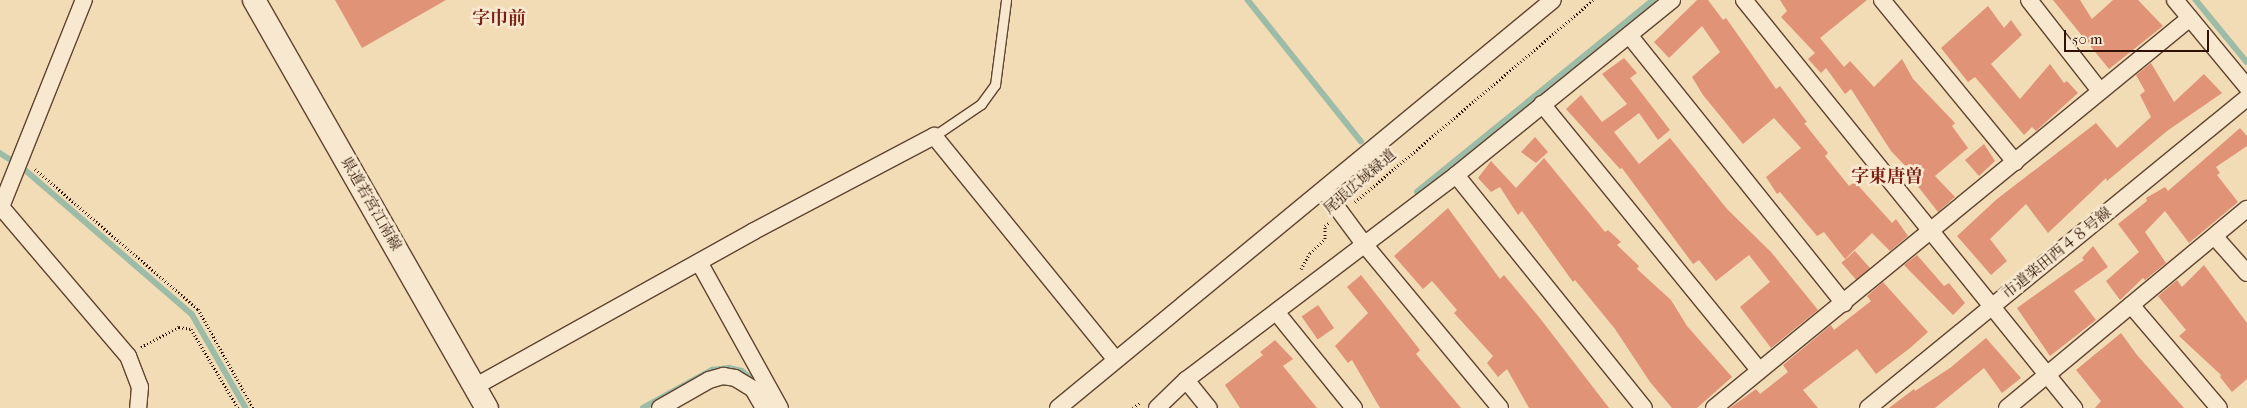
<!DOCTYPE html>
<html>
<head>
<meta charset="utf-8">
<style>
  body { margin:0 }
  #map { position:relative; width:2247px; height:408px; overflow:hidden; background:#f2dcb5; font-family:"IM FELL French Canon","Noto Serif JP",serif }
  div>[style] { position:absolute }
  .stream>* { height:5.5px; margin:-2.75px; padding:0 2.75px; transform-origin:2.75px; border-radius:2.75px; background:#9cbca7 }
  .building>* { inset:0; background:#e09377; transform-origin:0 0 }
  .path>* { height:3px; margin-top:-1.5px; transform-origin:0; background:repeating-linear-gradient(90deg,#2f1205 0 1px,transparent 0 3.5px) }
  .roads { filter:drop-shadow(1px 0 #604431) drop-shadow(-1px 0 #604431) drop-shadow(0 1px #604431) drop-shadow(0 -1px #604431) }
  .lane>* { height:9px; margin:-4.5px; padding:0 4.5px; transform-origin:4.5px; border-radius:4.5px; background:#f7e8cf }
  .street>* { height:16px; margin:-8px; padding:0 8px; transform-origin:8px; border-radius:8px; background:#f7e8cf }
  .secondary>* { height:22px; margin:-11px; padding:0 11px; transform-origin:11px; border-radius:11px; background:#f7e8cf }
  span { translate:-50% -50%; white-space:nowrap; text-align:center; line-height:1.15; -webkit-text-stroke:5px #f7e8cf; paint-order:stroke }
  .street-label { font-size:15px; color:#2f1205 }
  .quarter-label { font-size:18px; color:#7a1f14; font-weight:700 }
  .scale { position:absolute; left:2064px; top:30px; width:145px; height:22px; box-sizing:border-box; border:2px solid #2f1205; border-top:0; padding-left:6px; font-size:15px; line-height:18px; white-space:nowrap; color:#2f1205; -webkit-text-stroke:4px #f7e8cf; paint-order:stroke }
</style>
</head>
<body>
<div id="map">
  <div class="stream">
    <div style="left:1248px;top:0;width:181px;rotate:51.3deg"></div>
    <div style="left:2196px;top:0;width:80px;rotate:50.6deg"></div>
    <div style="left:0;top:153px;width:26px;rotate:32deg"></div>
    <div style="left:22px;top:167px;width:225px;rotate:40.9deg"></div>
    <div style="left:192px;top:314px;width:108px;rotate:60.1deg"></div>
    <div style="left:1417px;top:192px;width:304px;rotate:-39.1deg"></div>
    <div style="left:643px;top:408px;width:79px;rotate:-28.8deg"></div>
    <div style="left:712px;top:370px;width:17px;rotate:-7deg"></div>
    <div style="left:729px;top:368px;width:13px;rotate:13deg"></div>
    <div style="left:742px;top:371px;width:21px;rotate:39deg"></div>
  </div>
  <div class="building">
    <div style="clip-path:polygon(335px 0,446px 0,362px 48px)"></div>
    <div style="clip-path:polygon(1697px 0,1708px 0,1723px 20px,1726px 18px,1776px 89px,1780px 86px,1807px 122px,1804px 123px,1828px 153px,1825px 156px,1849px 186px,1855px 182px,1892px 223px,1896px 219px,1908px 236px,1890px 251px,1872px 233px,1845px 259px,1824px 232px,1817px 236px,1780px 192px,1777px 194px,1766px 177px,1801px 148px,1774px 118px,1743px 144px,1703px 95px,1692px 77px,1720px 52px,1702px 26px,1669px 58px,1654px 42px)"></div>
    <div style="clip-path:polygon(1780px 0,1867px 0,1820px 38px,1844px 67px,1850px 61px,1874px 87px,1902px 59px,1913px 79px,1955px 123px,1952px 126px,1968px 148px,1935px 176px,1955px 197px,1938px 212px,1909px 175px,1912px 173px,1891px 151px,1851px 89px,1845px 94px,1826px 68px,1821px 73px,1808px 59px,1815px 53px,1781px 17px,1787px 11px)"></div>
    <div style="clip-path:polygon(2053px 0,2080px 0,2092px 19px,2113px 0,2138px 0,2163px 26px,2109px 69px)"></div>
    <div style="clip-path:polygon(1988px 6px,2004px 28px,2011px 20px,2022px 35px,1991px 64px,2020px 99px,2050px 64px,2064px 83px,2067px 81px,2078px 93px,2036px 131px,2032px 127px,2024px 135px,1975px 77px,1968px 82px,1941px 48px)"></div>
    <div style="clip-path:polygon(1624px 58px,1637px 73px,1630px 78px,1670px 130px,1658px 140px,1639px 113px,1614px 132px,1639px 164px,1670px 138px,1727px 209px,1771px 252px,1818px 310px,1771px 348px,1740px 307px,1770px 282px,1749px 255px,1716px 281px,1699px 260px,1693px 264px,1622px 168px,1620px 169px,1566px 109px,1581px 95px,1602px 122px,1627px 104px,1602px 74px)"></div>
    <div style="clip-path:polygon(2151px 63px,2174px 102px,2204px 74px,2222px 93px,2167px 131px,2107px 181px,2106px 178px,2048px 233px,2026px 204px,1990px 239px,2007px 261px,1991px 275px,1957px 236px,1997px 199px,2096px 123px,2117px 148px,2151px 117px,2140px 95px,2145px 91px,2136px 75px)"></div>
    <div style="clip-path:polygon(2240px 128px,2247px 136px,2247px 146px,2216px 167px,2220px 173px,2217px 175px,2238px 202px,2189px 243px,2165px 211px,2145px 232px,2166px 263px,2145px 280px,2143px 278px,2120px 300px,2106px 281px,2139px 252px,2118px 224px,2147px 201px,2146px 198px,2165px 187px,2168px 191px)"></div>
    <div style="clip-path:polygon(1535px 137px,1548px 152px,1536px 163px,1521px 152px)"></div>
    <div style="clip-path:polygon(1984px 144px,1995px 161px,1979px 176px,1965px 160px)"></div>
    <div style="clip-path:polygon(1544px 158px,1605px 232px,1608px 230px,1621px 242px,1617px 245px,1639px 266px,1637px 269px,1671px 300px,1687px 326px,1732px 377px,1697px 408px,1672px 408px,1650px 382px,1615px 329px,1575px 280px,1573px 282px,1522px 211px,1518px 215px,1500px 187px,1491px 192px,1478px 178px,1491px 161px,1516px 188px)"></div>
    <div style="clip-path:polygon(1448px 208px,1500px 279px,1504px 275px,1539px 317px,1609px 408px,1529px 408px,1507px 369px,1498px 377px,1487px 363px,1493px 356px,1454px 313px,1457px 310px,1432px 281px,1423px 289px,1394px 256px)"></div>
    <div style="clip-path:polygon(2093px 246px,2108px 267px,2074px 291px,2096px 320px,2050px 356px,2017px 308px,2084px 260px,2082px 258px)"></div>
    <div style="left:1855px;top:251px;width:23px;height:18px;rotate:49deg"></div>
    <div style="clip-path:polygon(1917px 255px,1944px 286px,1949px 283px,1965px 303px,1953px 315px,1904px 265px)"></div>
    <div style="clip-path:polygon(2204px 265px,2247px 323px,2247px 379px,2232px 392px,2220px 377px,2221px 375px,2179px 336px,2186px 330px,2158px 296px,2177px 280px,2182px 287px)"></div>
    <div style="clip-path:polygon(1361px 275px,1420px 350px,1416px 354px,1461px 408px,1380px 408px,1352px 360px,1348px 363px,1335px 346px,1368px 313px,1347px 287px)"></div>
    <div style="clip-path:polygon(1883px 282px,1928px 332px,1910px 348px,1876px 374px,1857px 349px,1803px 390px,1818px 408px,1730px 408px,1756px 389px,1760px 394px,1788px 372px,1783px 365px,1831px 325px,1834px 330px,1871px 301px,1867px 296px)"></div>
    <div style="left:1318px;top:305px;width:28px;height:20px;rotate:55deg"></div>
    <div style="clip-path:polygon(2121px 333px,2137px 355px,2184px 408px,2095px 408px,2101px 401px,2076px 370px)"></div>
    <div style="clip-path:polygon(1986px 338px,2021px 378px,2002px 393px,1984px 368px,1935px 408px,1889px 408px,1914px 389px,1915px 391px,1950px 368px)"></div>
    <div style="clip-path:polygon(1275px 340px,1293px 359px,1283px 366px,1317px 408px,1240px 408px,1225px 385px,1263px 355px,1260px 352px)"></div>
  </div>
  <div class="path">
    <div style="left:35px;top:169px;width:215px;rotate:40.7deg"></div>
    <div style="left:198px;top:309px;width:113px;rotate:60.9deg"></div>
    <div style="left:1355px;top:202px;width:312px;rotate:-40.3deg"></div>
    <div style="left:1301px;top:269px;width:18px;rotate:-61deg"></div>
    <div style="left:1310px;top:253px;width:21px;rotate:-43deg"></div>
    <div style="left:1325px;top:239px;width:13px;rotate:-90deg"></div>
    <div style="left:1325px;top:226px;width:5px;rotate:-37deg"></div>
    <div style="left:141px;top:347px;width:43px;rotate:-27.8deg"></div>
    <div style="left:179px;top:327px;width:12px;rotate:9deg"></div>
    <div style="left:191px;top:329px;width:92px;rotate:59.3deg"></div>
    <div style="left:1133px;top:408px;width:10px;rotate:-37deg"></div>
  </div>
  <div class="roads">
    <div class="lane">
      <div style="left:934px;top:136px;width:57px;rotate:-34.2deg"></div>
      <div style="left:981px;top:104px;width:24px;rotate:-54deg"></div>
      <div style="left:995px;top:85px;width:86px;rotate:-82.6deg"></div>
    </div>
    <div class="street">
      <div style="left:1744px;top:0;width:525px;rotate:51.03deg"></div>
      <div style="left:1882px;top:0;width:210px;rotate:50.6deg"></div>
      <div style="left:2029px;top:0;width:115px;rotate:52deg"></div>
      <div style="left:2175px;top:0;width:113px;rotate:50.4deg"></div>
      <div style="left:1629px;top:35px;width:344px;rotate:51.3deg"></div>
      <div style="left:1542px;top:104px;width:343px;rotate:50.8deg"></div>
      <div style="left:1456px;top:175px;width:299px;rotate:51.1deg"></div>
      <div style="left:1324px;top:190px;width:67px;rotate:53.5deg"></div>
      <div style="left:1364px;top:244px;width:213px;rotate:50.3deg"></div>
      <div style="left:1px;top:207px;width:196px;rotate:49.6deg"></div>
      <div style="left:128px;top:356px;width:33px;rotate:69deg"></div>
      <div style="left:140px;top:387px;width:21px;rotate:95deg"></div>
      <div style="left:1px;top:207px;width:223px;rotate:-68.2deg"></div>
      <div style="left:2215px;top:237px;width:48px;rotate:48.4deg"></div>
      <div style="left:699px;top:262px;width:167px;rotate:61deg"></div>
      <div style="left:2131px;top:305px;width:135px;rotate:49.5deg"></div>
      <div style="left:1277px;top:313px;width:122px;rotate:51deg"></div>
      <div style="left:1186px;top:380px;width:36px;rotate:51deg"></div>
      <div style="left:476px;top:386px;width:318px;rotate:-29.1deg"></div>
      <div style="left:754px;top:231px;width:204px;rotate:-27.8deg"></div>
      <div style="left:934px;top:136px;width:287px;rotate:50.9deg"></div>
      <div style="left:660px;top:408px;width:56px;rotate:-29.7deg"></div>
      <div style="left:709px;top:380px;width:15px;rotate:-16deg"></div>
      <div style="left:723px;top:376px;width:12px;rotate:9deg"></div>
      <div style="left:735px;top:378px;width:21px;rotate:31deg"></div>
      <div style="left:753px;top:389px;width:22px;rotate:60deg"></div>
      <div style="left:1058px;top:408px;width:641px;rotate:-39.5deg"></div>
      <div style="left:1157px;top:408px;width:40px;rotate:-44deg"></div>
      <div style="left:1186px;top:380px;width:339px;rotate:-37.2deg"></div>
      <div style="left:1456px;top:175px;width:278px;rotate:-39deg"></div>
      <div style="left:1714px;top:408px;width:615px;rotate:-39.33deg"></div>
      <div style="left:1868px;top:408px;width:490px;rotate:-39.3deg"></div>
      <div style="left:2007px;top:408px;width:312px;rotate:-39.7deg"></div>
    </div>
    <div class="secondary">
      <div style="left:254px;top:0;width:470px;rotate:60.3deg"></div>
    </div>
  </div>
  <div class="street-label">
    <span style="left:1360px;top:182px;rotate:-41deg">尾張広域緑道</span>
    <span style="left:371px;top:204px;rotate:60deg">県道若宮江南線</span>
    <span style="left:2057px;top:253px;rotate:-39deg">市道楽田西４８号線</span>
  </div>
  <div class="quarter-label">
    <span style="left:499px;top:19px">字巾前</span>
    <span style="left:1887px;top:177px">字東唐曽</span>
  </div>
  <div class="scale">50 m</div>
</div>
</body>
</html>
